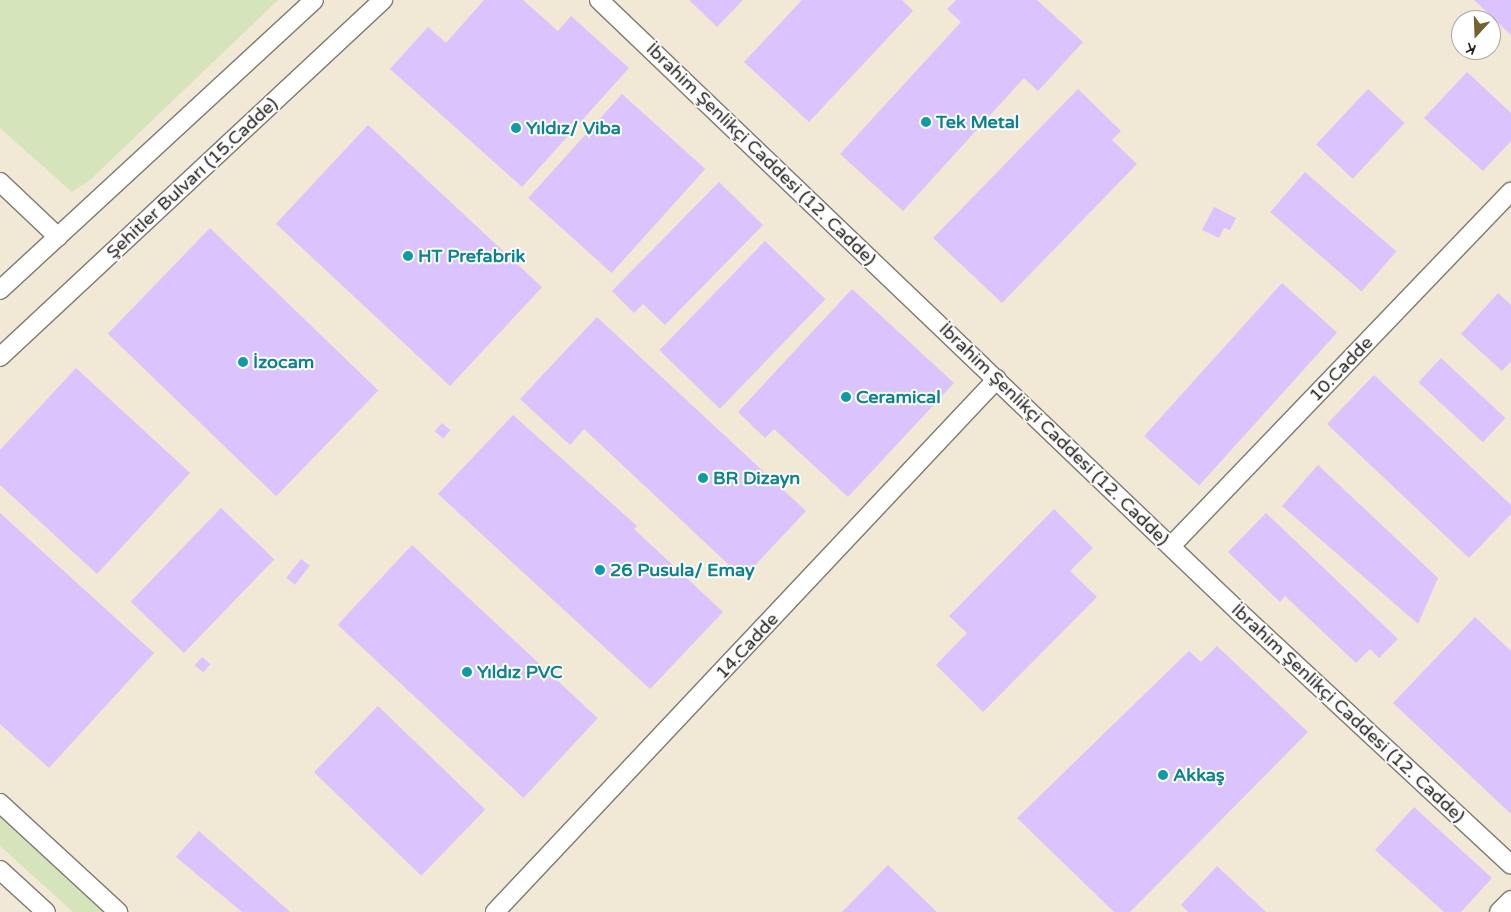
<!DOCTYPE html>
<html>
<head>
<meta charset="utf-8">
<style>
  body { margin:0 }
  #map { position:relative; width:1511px; height:912px; overflow:hidden; background:#faf4e9; font-family:"Varela Round",sans-serif }
  div>[style] { position:absolute }
  .built>* { inset:0; background:#f1e8d6 }
  .green>* { inset:0; background:#d6e4bc }
  .building>* { inset:0; background:#dbc3fd; transform-origin:0 0 }
  .roads { filter:drop-shadow(1px 0 #807b71) drop-shadow(-1px 0 #807b71) drop-shadow(0 1px #807b71) drop-shadow(0 -1px #807b71) }
  .minor>* { height:18px; margin:-9px; padding:0 9px; transform-origin:9px; border-radius:9px; background:#fff }
  .dots>* { width:14px; height:14px; translate:-50% -50%; box-sizing:border-box; border:2px solid #fff; border-radius:50% }
  span { translate:-50% -50%; white-space:nowrap; text-align:center; line-height:1.15; -webkit-text-stroke:4px #fff; paint-order:stroke }
  .culture-label { font-size:18px; color:#0d838f; font-weight:700 }
  .left { translate:0 -50%; text-align:left }
  .street-label { font-size:18px; color:#25231f }
  .north { position:absolute; left:1451px; top:10px; width:50px; height:50px; box-sizing:border-box; background:#fff; border:1px solid #a8a7a5; border-radius:50%; rotate:200deg; font-size:14px; font-weight:700; line-height:20px; text-align:center; color:#25231f }
  .north::after { content:''; display:block; margin:auto; width:18px; height:22px; background:#756231; clip-path:polygon(50% 0,100% 100%,50% 72%,0 100%) }
</style>
</head>
<body>
<div id="map">
  <div class="built">
    <div style="clip-path:polygon(evenodd,0 0,1511px 0,1511px 912px,0 912px,0 0,1461px 20px,1491px 20px,1491px 50px,1461px 50px,1461px 20px)"></div>
  </div>
  <div class="green">
    <div style="clip-path:polygon(0 0,278px 0,90px 180px,72px 192px,0 128px)"></div>
    <div style="clip-path:polygon(0 815px,106px 912px,73px 912px,0 846px)"></div>
  </div>
  <div class="building">
    <div style="clip-path:polygon(484px 0,523px 0,558px 31px,571px 16px,629px 68px,522px 187px,390px 69px,428px 27px,446px 43px)"></div>
    <div style="clip-path:polygon(689px 0,743px 0,717px 27px)"></div>
    <div style="clip-path:polygon(802px 0,902px 0,913px 11px,809px 122px,744px 62px)"></div>
    <div style="clip-path:polygon(956px 0,1037px 0,1083px 42px,1038px 91px,1024px 78px,903px 211px,840px 154px,961px 22px,947px 9px)"></div>
    <div style="clip-path:polygon(1474px 0,1511px 0,1511px 35px)"></div>
    <div style="clip-path:polygon(1467px 72px,1511px 113px,1511px 141px,1483px 171px,1424px 118px)"></div>
    <div style="clip-path:polygon(1078px 89px,1121px 131px,1112px 140px,1137px 164px,1002px 303px,933px 238px)"></div>
    <div style="left:1368px;top:89px;width:50px;height:76px;rotate:43deg"></div>
    <div style="left:622px;top:94px;width:112px;height:140px;rotate:42deg"></div>
    <div style="left:368px;top:125px;width:238px;height:135px;rotate:43deg"></div>
    <div style="left:1305px;top:172px;width:121px;height:53px;rotate:41deg"></div>
    <div style="clip-path:polygon(719px 182px,763px 225px,665px 325px,643px 304px,634px 313px,612px 291px)"></div>
    <div style="clip-path:polygon(1214px 207px,1236px 218px,1230px 230px,1224px 228px,1219px 238px,1202px 230px)"></div>
    <div style="left:210px;top:228px;width:234px;height:147px;rotate:44deg"></div>
    <div style="left:765px;top:241px;width:84px;height:152px;rotate:44deg"></div>
    <div style="left:1282px;top:283px;width:74px;height:206px;rotate:42deg"></div>
    <div style="clip-path:polygon(852px 289px,954px 383px,848px 497px,774px 429px,765px 438px,738px 412px)"></div>
    <div style="clip-path:polygon(1498px 293px,1511px 305px,1511px 361px,1502px 371px,1461px 334px)"></div>
    <div style="clip-path:polygon(597px 317px,806px 511px,743px 578px,584px 429px,570px 445px,520px 399px)"></div>
    <div style="left:1441px;top:358px;width:88px;height:33px;rotate:43deg"></div>
    <div style="clip-path:polygon(76px 368px,190px 473px,97px 574px,0 485px,0 450px)"></div>
    <div style="clip-path:polygon(1374px 375px,1511px 505px,1511px 514px,1469px 558px,1327px 424px)"></div>
    <div style="clip-path:polygon(513px 415px,637px 526px,634px 529px,723px 612px,650px 689px,438px 494px)"></div>
    <div style="left:442px;top:423px;width:11px;height:11px;rotate:41deg"></div>
    <div style="clip-path:polygon(1318px 465px,1438px 578px,1418px 624px,1282px 506px)"></div>
    <div style="left:221px;top:508px;width:74px;height:130px;rotate:44deg"></div>
    <div style="clip-path:polygon(1054px 509px,1093px 548px,1070px 571px,1097px 597px,983px 712px,936px 665px,967px 633px,949px 616px)"></div>
    <div style="clip-path:polygon(0 513px,154px 653px,49px 768px,0 724px)"></div>
    <div style="clip-path:polygon(1266px 513px,1398px 639px,1379px 658px,1370px 649px,1356px 663px,1285px 596px,1280px 602px,1228px 552px)"></div>
    <div style="left:412px;top:545px;width:254px;height:109px;rotate:43deg"></div>
    <div style="left:301px;top:559px;width:11px;height:24px;rotate:38deg"></div>
    <div style="clip-path:polygon(1475px 617px,1511px 651px,1511px 814px,1393px 703px)"></div>
    <div style="clip-path:polygon(1217px 646px,1308px 732px,1130px 912px,1114px 912px,1017px 818px,1189px 651px,1201px 662px)"></div>
    <div style="left:202px;top:657px;width:11px;height:11px;rotate:41deg"></div>
    <div style="left:378px;top:706px;width:149px;height:92px;rotate:44deg"></div>
    <div style="clip-path:polygon(1414px 807px,1492px 878px,1461px 912px,1444px 912px,1375px 850px)"></div>
    <div style="clip-path:polygon(199px 831px,290px 912px,242px 912px,176px 857px)"></div>
    <div style="clip-path:polygon(888px 865px,937px 912px,842px 912px)"></div>
    <div style="clip-path:polygon(1217px 866px,1266px 912px,1188px 912px,1181px 905px)"></div>
  </div>
  <div class="roads">
    <div class="minor">
      <div style="left:599px;top:0;width:886px;rotate:43.72deg"></div>
      <div style="left:1239px;top:612px;width:371px;rotate:42.9deg"></div>
      <div style="left:0;top:182px;width:80px;rotate:43.5deg"></div>
      <div style="left:0;top:290px;width:427px;rotate:-42.7deg"></div>
      <div style="left:0;top:357px;width:524px;rotate:-42.99deg"></div>
      <div style="left:1171px;top:546px;width:491px;rotate:-46.2deg"></div>
      <div style="left:0;top:803px;width:161px;rotate:42.7deg"></div>
      <div style="left:0;top:870px;width:62px;rotate:42.4deg"></div>
      <div style="left:495px;top:912px;width:732px;rotate:-46.72deg"></div>
      <div style="left:1499px;top:912px;width:17px;rotate:-45deg"></div>
    </div>
  </div>
  <div class="dots">
    <div style="left:926px;top:122px;background:#0f9aa8"></div>
    <div style="left:516px;top:128px;background:#0f9aa8"></div>
    <div style="left:408px;top:256px;background:#0f9aa8"></div>
    <div style="left:243px;top:362px;background:#0f9aa8"></div>
    <div style="left:846px;top:397px;background:#0f9aa8"></div>
    <div style="left:703px;top:478px;background:#0f9aa8"></div>
    <div style="left:600px;top:570px;background:#0f9aa8"></div>
    <div style="left:467px;top:672px;background:#0f9aa8"></div>
    <div style="left:1163px;top:775px;background:#0f9aa8"></div>
  </div>
  <div class="culture-label">
    <span class="left" style="left:936px;top:122px">Tek Metal</span>
    <span class="left" style="left:526px;top:128px">Yıldız/ Viba</span>
    <span class="left" style="left:418px;top:256px">HT Prefabrik</span>
    <span class="left" style="left:253px;top:362px">İzocam</span>
    <span class="left" style="left:856px;top:397px">Ceramical</span>
    <span class="left" style="left:713px;top:478px">BR Dizayn</span>
    <span class="left" style="left:610px;top:570px">26 Pusula/ Emay</span>
    <span class="left" style="left:477px;top:672px">Yıldız PVC</span>
    <span class="left" style="left:1173px;top:775px">Akkaş</span>
  </div>
  <div class="street-label">
    <span style="left:761px;top:154px;rotate:44deg">İbrahim Şenlikçi Caddesi (12. Cadde)</span>
    <span style="left:192px;top:178px;rotate:-43deg">Şehitler Bulvarı (15.Cadde)</span>
    <span style="left:1341px;top:369px;rotate:-46deg">10.Cadde</span>
    <span style="left:1054px;top:434px;rotate:44deg">İbrahim Şenlikçi Caddesi (12. Cadde)</span>
    <span style="left:747px;top:646px;rotate:-47deg">14.Cadde</span>
    <span style="left:1348px;top:713px;rotate:43deg">İbrahim Şenlikçi Caddesi (12. Cadde)</span>
  </div>
  <div class="north">K</div>
</div>
</body>
</html>
